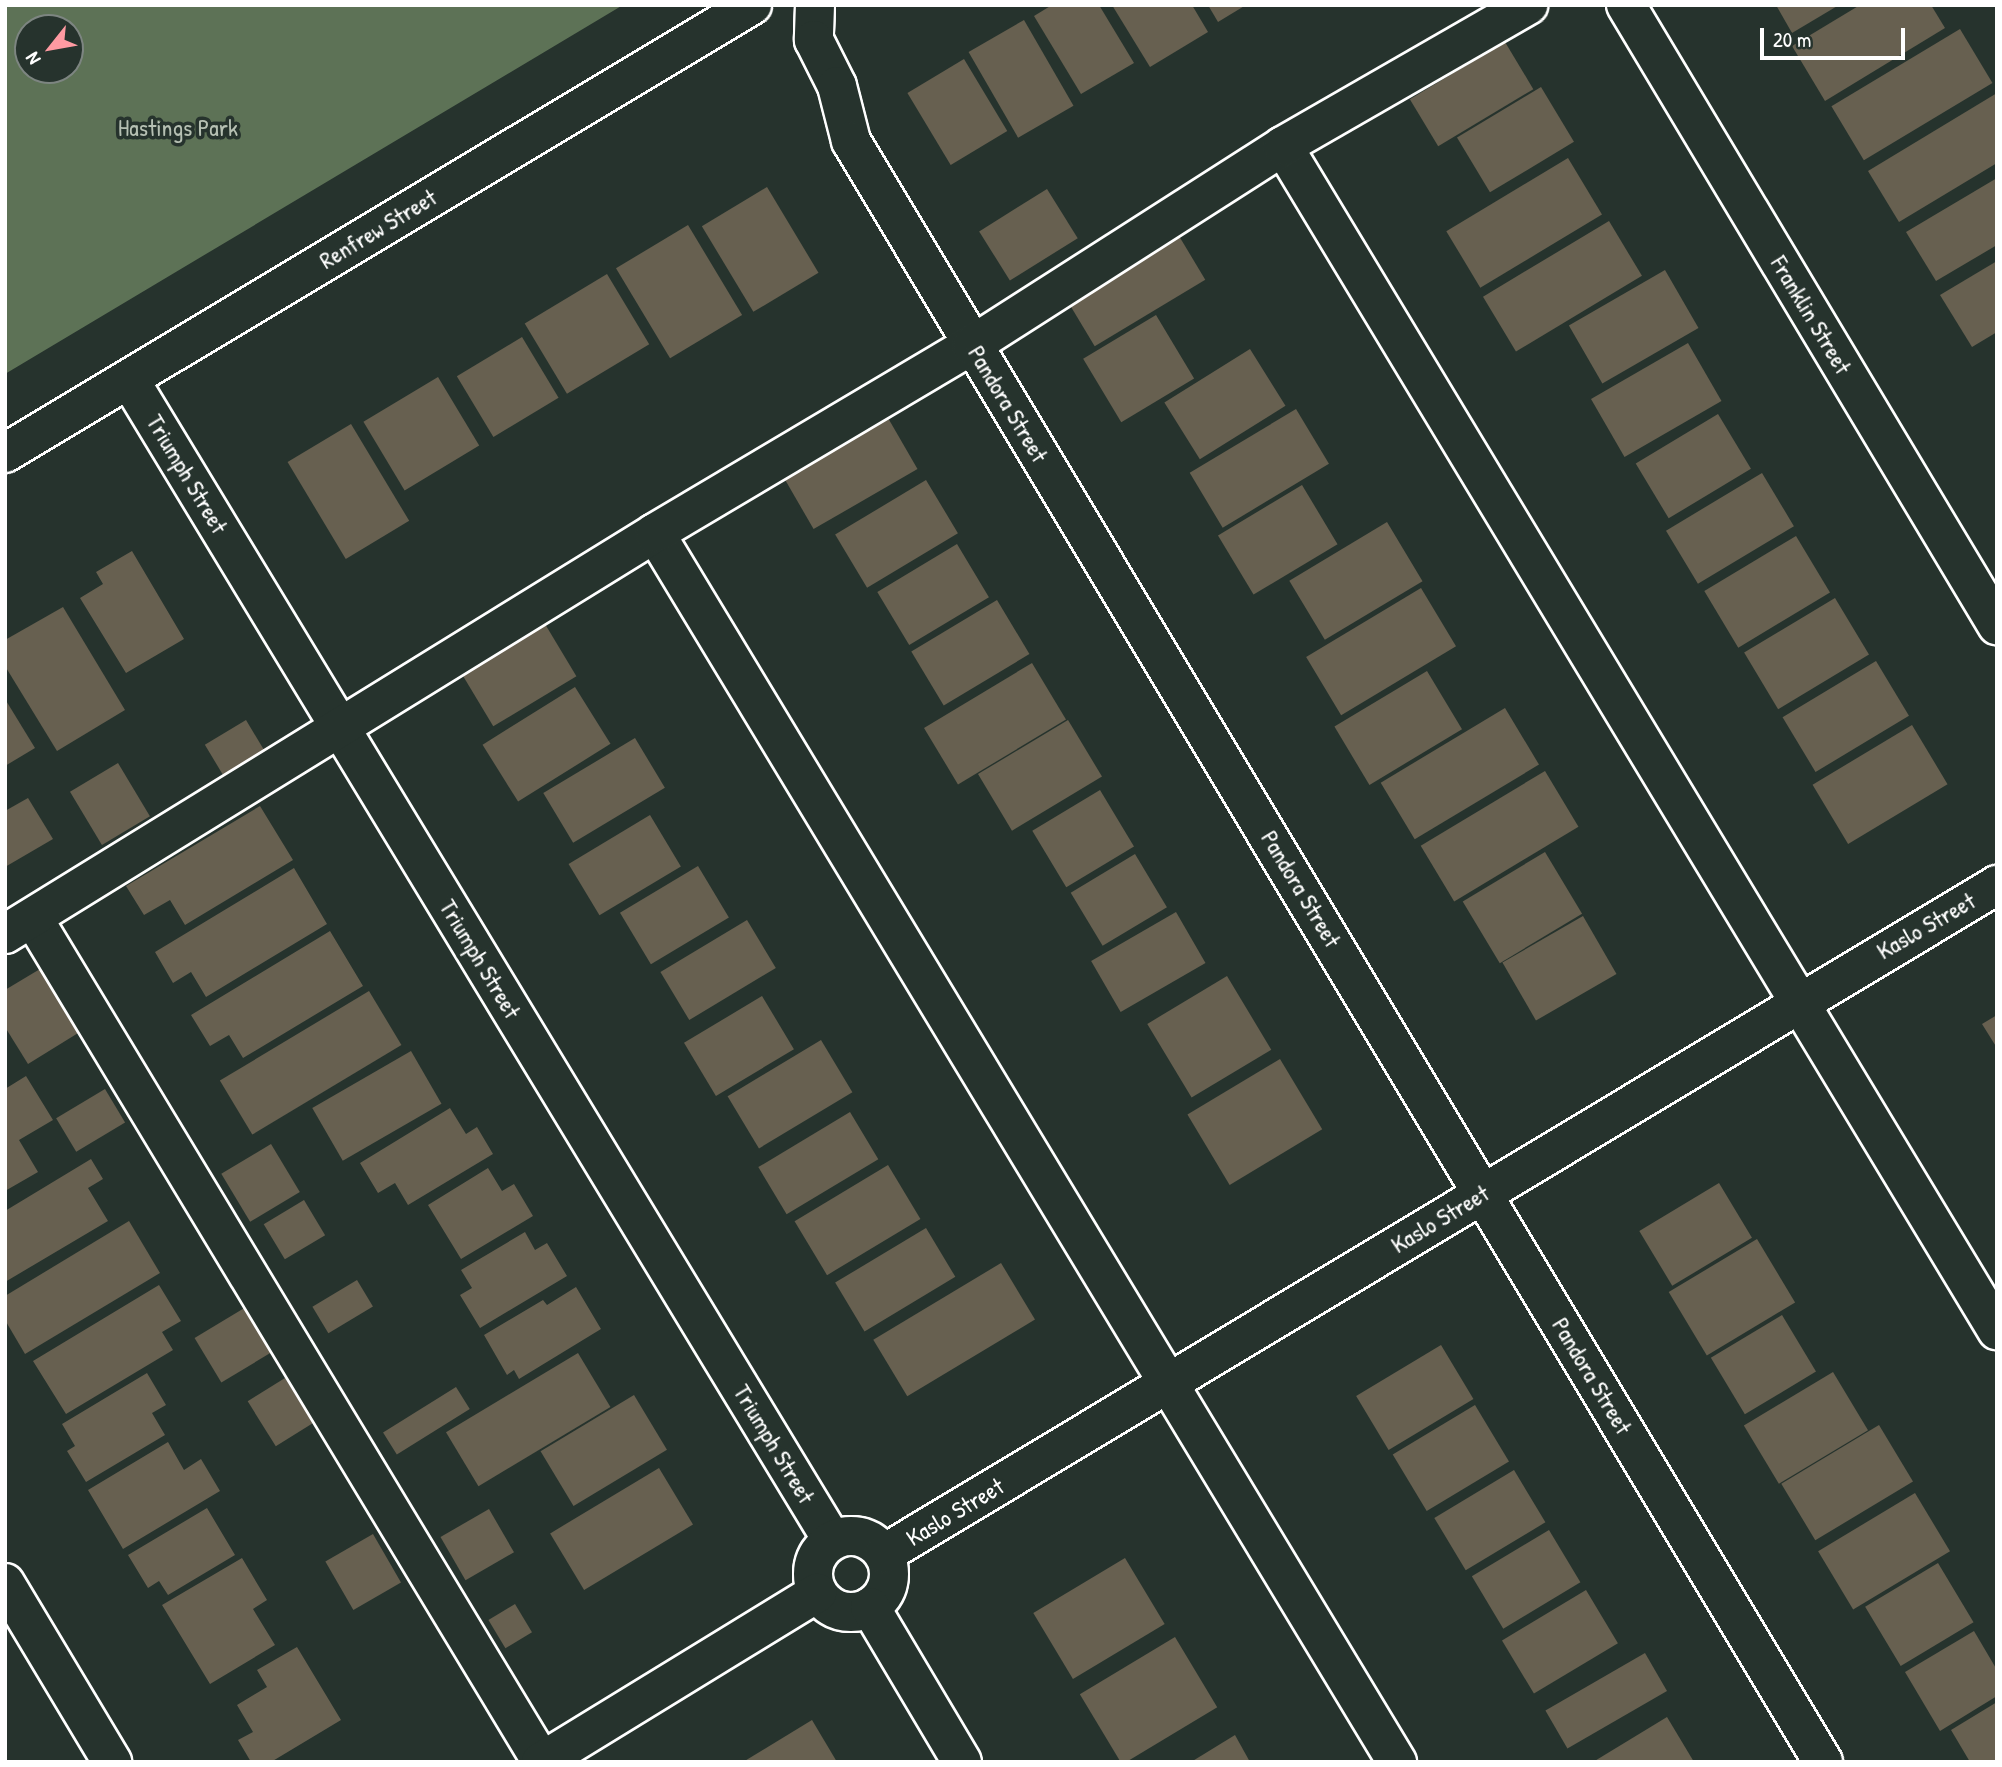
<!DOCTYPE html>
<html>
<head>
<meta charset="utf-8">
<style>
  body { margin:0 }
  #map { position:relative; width:2002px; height:1767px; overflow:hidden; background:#26332d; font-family:"Patrick Hand",sans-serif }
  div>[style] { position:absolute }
  .green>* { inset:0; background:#5d7256 }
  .building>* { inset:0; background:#676050; transform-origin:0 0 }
  .roads { filter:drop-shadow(2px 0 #fff) drop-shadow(-2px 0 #fff) drop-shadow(0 2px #fff) drop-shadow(0 -2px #fff) }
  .minor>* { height:38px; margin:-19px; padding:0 19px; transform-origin:19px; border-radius:19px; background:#26332d }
  .minor>.ring { margin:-19px; padding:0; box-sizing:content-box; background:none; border:38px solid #26332d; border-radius:50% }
  span { translate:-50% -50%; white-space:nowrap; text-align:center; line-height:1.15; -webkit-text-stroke:7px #26332d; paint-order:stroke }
  .park-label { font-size:24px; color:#b6c0b3 }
  .street-label { font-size:24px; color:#fff }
  .frame { position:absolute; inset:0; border:7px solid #fff; pointer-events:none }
  .north { position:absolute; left:14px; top:14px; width:70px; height:70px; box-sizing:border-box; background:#26332d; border:2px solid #7d8581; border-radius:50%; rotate:239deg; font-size:19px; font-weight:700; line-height:28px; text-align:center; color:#fff }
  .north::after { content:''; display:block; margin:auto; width:24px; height:32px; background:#ff9aa2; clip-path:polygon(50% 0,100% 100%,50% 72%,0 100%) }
  .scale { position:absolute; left:1760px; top:28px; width:145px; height:32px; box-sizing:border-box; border:4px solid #fff; border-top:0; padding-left:9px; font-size:21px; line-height:24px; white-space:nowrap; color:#fff; -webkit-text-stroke:5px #26332d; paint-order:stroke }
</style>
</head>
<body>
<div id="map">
  <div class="green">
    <div style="clip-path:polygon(evenodd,5px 5px,623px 5px,5px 374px,5px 5px,28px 28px,70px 28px,70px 70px,28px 70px,28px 28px)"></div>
  </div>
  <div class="building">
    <div style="clip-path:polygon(1052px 5px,1099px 5px,1134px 63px,1081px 94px,1034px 16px)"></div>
    <div style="clip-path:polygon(1112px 5px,1192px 5px,1208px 32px,1150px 67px)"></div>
    <div style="clip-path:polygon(1208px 5px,1246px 5px,1218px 22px)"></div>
    <div style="clip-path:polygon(1776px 5px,1839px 5px,1792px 33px)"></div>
    <div style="clip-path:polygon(1860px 5px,1931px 5px,1945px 28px,1825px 101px,1792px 46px)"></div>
    <div style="left:1024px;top:20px;width:99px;height:64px;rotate:60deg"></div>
    <div style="left:1960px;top:29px;width:63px;height:150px;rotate:59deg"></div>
    <div style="left:1505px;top:42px;width:55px;height:111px;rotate:59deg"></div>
    <div style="left:964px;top:59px;width:84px;height:66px;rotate:59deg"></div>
    <div style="left:1541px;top:87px;width:64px;height:98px;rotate:59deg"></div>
    <div style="clip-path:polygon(1997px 93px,1997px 163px,1899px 222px,1868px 171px)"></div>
    <div style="left:1568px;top:158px;width:66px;height:142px;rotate:59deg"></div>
    <div style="clip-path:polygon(1997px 178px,1997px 245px,1936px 281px,1906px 232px)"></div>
    <div style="left:767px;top:187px;width:100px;height:76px;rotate:59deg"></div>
    <div style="left:1047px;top:189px;width:58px;height:80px;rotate:58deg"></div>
    <div style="left:1609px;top:221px;width:64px;height:147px;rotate:59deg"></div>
    <div style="left:688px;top:225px;width:105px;height:84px;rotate:59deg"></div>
    <div style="left:1179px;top:236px;width:51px;height:129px;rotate:59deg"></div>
    <div style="clip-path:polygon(1997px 261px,1997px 332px,1972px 347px,1940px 295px)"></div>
    <div style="left:1665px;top:270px;width:67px;height:111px;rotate:60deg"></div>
    <div style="left:607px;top:274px;width:82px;height:96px;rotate:59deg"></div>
    <div style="left:1156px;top:315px;width:74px;height:85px;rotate:59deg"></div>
    <div style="left:522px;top:337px;width:71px;height:76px;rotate:59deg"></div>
    <div style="left:1688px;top:343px;width:67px;height:112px;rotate:60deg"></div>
    <div style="left:1250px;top:349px;width:67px;height:101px;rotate:58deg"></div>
    <div style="left:438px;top:377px;width:80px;height:87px;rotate:59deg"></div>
    <div style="left:1296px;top:409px;width:64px;height:124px;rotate:59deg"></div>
    <div style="left:1718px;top:414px;width:64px;height:96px;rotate:59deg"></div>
    <div style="left:888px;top:418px;width:59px;height:120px;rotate:60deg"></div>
    <div style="left:351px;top:424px;width:113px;height:74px;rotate:59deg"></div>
    <div style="left:1762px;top:473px;width:62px;height:112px;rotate:59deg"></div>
    <div style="left:926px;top:480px;width:62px;height:106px;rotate:59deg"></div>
    <div style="left:1302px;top:485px;width:69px;height:98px;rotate:59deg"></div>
    <div style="left:1387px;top:522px;width:69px;height:114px;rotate:59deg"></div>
    <div style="left:1796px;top:536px;width:66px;height:107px;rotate:59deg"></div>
    <div style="left:957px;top:544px;width:62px;height:93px;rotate:59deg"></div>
    <div style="clip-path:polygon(132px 551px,184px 639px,126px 673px,80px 598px,103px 584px,96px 572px)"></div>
    <div style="left:1421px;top:588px;width:68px;height:134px;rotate:59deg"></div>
    <div style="left:1835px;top:598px;width:66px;height:106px;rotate:59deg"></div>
    <div style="left:997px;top:600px;width:63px;height:100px;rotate:59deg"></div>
    <div style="clip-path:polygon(63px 607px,125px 710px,57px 751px,5px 666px,5px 640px)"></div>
    <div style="left:545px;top:624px;width:61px;height:97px;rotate:59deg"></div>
    <div style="left:1876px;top:661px;width:64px;height:109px;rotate:59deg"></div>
    <div style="left:1032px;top:663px;width:66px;height:126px;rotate:59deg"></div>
    <div style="left:1427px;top:671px;width:68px;height:108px;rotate:59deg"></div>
    <div style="left:575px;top:687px;width:67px;height:109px;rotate:58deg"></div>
    <div style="clip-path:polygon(5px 699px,35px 748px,5px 766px)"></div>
    <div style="left:1505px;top:708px;width:66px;height:145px;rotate:59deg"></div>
    <div style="left:246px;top:720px;width:35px;height:48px;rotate:59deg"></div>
    <div style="left:1068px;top:720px;width:66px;height:105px;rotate:59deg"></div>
    <div style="left:1912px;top:725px;width:69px;height:116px;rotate:59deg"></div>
    <div style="left:635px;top:738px;width:58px;height:107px;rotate:59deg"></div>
    <div style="left:118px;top:763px;width:62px;height:56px;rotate:59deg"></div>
    <div style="left:1545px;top:771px;width:65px;height:145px;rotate:59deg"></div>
    <div style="left:1100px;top:790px;width:66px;height:79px;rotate:59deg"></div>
    <div style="clip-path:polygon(28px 798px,53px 839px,5px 867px,5px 811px)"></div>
    <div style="clip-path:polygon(260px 806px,293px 860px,185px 925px,170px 900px,144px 915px,126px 886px)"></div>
    <div style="left:650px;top:815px;width:60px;height:95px;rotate:59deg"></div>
    <div style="left:1545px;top:852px;width:72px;height:96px;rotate:59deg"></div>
    <div style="left:1135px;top:854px;width:62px;height:75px;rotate:59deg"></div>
    <div style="left:698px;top:866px;width:60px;height:91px;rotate:59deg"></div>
    <div style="clip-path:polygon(294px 868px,327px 924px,206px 997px,191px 972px,173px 983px,155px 952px)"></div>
    <div style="left:1176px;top:912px;width:59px;height:98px;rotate:60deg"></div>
    <div style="left:1583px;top:916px;width:67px;height:93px;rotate:60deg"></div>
    <div style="left:747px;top:920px;width:56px;height:101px;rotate:59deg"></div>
    <div style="clip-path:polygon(330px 931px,363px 986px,243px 1058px,229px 1035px,210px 1046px,191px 1015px)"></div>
    <div style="clip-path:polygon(45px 966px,83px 1030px,28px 1064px,5px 1027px,5px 990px)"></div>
    <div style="left:1227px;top:976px;width:86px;height:93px;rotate:59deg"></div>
    <div style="left:369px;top:991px;width:63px;height:174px;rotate:59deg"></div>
    <div style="left:762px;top:996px;width:62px;height:91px;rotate:59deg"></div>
    <div style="clip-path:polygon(1997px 1015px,1997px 1048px,1982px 1024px)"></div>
    <div style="left:821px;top:1040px;width:61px;height:109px;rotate:59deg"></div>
    <div style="left:411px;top:1051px;width:61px;height:114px;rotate:60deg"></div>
    <div style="left:1280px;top:1059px;width:82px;height:108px;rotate:59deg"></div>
    <div style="clip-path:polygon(26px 1076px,53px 1120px,19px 1140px,38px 1172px,5px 1191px,5px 1089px)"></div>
    <div style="left:105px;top:1089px;width:39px;height:57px;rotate:59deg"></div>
    <div style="clip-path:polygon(450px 1108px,466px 1134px,477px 1127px,493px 1154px,408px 1205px,395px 1183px,378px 1193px,360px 1163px)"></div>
    <div style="left:850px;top:1112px;width:55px;height:107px;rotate:59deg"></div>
    <div style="left:271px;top:1144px;width:56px;height:58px;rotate:59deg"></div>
    <div style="clip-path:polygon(91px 1159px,103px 1179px,88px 1188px,108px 1221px,5px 1282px,5px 1211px)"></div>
    <div style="left:888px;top:1165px;width:63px;height:109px;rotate:59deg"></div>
    <div style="clip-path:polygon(488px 1168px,502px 1191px,514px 1184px,533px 1216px,461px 1259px,428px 1205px)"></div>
    <div style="left:1719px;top:1183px;width:64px;height:93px;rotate:59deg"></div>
    <div style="left:304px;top:1200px;width:41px;height:47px;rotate:59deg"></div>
    <div style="clip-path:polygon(129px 1221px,160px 1273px,25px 1354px,5px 1320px,5px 1296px)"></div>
    <div style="left:926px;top:1228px;width:57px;height:106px;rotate:59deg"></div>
    <div style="clip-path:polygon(525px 1232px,535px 1250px,547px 1243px,567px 1276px,480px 1328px,460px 1295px,472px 1288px,461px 1270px)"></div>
    <div style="left:1757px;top:1239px;width:74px;height:103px;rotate:59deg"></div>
    <div style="left:1001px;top:1263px;width:66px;height:149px;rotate:59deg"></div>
    <div style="left:357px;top:1280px;width:31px;height:52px;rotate:59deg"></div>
    <div style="clip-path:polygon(159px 1285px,181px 1321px,162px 1332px,173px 1350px,66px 1414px,33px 1361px)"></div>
    <div style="clip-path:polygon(576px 1287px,601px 1329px,519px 1379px,514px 1370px,507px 1375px,484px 1335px,543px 1300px,547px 1305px)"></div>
    <div style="left:246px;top:1307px;width:52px;height:60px;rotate:59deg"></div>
    <div style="left:1782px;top:1315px;width:66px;height:83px;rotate:59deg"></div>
    <div style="left:1441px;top:1345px;width:63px;height:99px;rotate:59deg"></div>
    <div style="left:578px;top:1353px;width:63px;height:154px;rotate:59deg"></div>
    <div style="left:1833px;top:1372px;width:68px;height:104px;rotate:59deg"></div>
    <div style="clip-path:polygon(147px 1373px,166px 1405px,152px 1413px,165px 1435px,86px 1482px,67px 1451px,75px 1446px,62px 1424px)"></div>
    <div style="left:285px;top:1378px;width:53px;height:44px;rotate:58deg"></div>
    <div style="left:456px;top:1387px;width:26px;height:86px;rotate:58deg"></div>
    <div style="left:634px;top:1395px;width:64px;height:109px;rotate:59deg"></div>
    <div style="left:1475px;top:1405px;width:66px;height:96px;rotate:59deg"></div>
    <div style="left:1879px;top:1425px;width:66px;height:114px;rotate:59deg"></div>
    <div style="clip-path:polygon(168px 1442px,184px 1470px,201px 1459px,220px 1491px,123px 1549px,88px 1490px)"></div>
    <div style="left:659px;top:1468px;width:66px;height:127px;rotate:59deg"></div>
    <div style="left:1514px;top:1470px;width:61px;height:93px;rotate:59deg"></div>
    <div style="left:1915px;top:1493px;width:68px;height:113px;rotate:59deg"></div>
    <div style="clip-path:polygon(207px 1508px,235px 1555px,168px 1595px,159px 1581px,148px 1588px,128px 1555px)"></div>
    <div style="left:489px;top:1509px;width:50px;height:56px;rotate:60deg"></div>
    <div style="left:1549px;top:1530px;width:61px;height:90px;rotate:59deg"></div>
    <div style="left:373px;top:1534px;width:56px;height:55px;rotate:60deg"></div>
    <div style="clip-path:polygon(242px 1558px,267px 1600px,253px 1609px,275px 1645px,210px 1684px,162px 1605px)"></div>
    <div style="left:1125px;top:1558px;width:77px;height:107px;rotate:59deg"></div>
    <div style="left:1938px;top:1563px;width:69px;height:85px;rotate:59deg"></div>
    <div style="left:1586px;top:1590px;width:62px;height:98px;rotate:59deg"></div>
    <div style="left:515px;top:1604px;width:33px;height:31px;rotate:59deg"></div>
    <div style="clip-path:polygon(1974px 1631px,1997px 1670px,1997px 1696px,1940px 1731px,1905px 1672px)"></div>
    <div style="left:1175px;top:1637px;width:82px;height:111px;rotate:59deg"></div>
    <div style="clip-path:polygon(297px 1647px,341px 1720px,271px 1762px,251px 1762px,238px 1740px,253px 1732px,237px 1705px,267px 1687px,257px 1670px)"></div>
    <div style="left:1645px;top:1653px;width:44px;height:115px;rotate:60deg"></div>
    <div style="clip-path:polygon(1997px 1702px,1997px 1762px,1970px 1762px,1951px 1730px)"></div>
    <div style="clip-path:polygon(1667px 1717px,1694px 1762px,1593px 1762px)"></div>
    <div style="clip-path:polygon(812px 1720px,837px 1762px,743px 1762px)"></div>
    <div style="clip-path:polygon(1235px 1735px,1250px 1762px,1191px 1762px)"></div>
  </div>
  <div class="roads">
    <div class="minor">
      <div style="left:815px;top:5px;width:35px;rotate:92deg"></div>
      <div style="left:814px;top:40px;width:51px;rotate:63.4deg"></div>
      <div style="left:837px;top:86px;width:57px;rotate:75.7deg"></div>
      <div style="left:851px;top:141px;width:1890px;rotate:59.05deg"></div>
      <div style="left:1626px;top:5px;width:723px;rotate:59.1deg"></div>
      <div style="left:1283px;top:146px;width:1383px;rotate:58.91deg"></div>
      <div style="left:129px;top:379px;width:1357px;rotate:58.8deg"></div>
      <div style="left:5px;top:453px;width:871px;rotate:-30.95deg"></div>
      <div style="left:655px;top:533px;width:1436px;rotate:58.88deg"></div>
      <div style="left:33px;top:918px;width:986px;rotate:58.91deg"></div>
      <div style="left:5px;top:934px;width:764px;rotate:-31.67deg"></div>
      <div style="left:655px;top:533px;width:369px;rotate:-30.7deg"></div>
      <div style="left:972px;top:345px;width:369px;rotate:-32.6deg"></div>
      <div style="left:1283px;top:146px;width:283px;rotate:-29.9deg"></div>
      <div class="ring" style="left:813px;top:1536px;width:38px;height:38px"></div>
      <div style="left:884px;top:1554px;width:1299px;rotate:-31.01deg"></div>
      <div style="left:5px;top:1583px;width:209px;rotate:59.1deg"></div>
      <div style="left:870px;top:1607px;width:180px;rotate:59.3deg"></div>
      <div style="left:541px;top:1762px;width:324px;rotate:-31.5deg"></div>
    </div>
  </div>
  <div class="park-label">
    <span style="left:178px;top:128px">Hastings Park</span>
  </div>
  <div class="street-label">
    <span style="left:378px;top:229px;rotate:-31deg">Renfrew Street</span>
    <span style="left:1811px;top:315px;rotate:59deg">Franklin Street</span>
    <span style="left:1008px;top:404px;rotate:59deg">Pandora Street</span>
    <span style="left:187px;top:474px;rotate:59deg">Triumph Street</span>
    <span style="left:1301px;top:889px;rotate:59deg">Pandora Street</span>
    <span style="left:1926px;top:926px;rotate:-30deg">Kaslo Street</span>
    <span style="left:480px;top:959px;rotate:59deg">Triumph Street</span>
    <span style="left:1440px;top:1219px;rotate:-31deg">Kaslo Street</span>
    <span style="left:1592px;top:1376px;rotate:59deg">Pandora Street</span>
    <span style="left:774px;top:1444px;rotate:59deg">Triumph Street</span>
    <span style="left:955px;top:1512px;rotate:-31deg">Kaslo Street</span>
  </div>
  <div class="frame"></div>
  <div class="north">N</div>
  <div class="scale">20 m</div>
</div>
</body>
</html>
